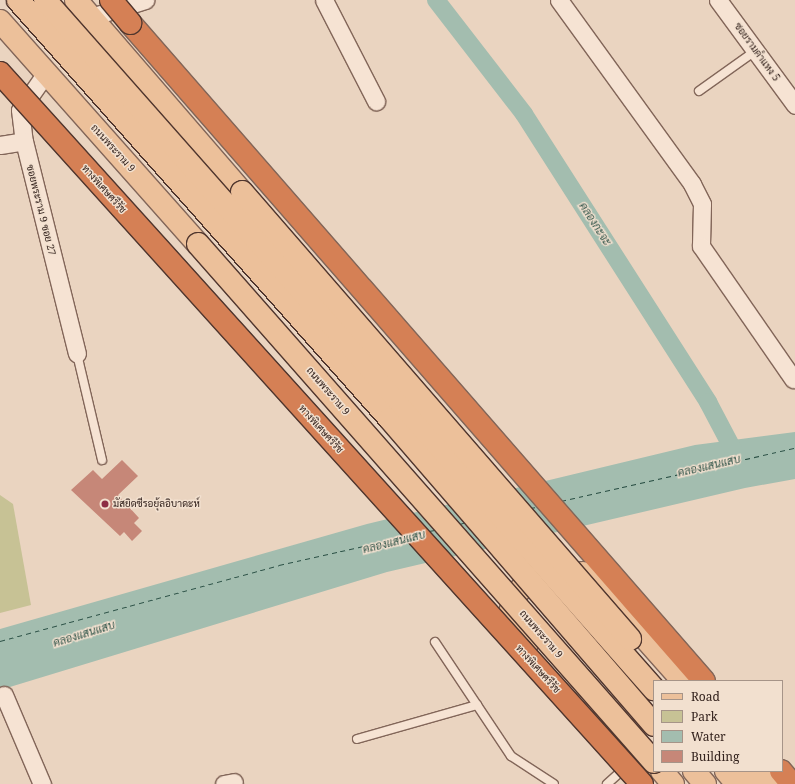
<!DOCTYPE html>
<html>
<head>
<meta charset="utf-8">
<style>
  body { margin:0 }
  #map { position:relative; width:795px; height:784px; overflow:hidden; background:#ead4c0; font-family:"Noto Serif",Sarabun,serif }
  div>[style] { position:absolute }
  .green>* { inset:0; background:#c7c295 }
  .water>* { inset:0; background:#a3bdaf }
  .canal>* { height:18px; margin:-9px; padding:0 9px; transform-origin:9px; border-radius:9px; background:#a3bdaf }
  .ferry>* { height:1px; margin-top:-0.5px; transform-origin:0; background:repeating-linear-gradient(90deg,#2d5247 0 5px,transparent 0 9px) }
  .building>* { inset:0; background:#c68778 }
  .roads { filter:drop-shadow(1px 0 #826659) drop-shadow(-1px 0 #826659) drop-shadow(0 1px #826659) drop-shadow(0 -1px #826659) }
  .service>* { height:8px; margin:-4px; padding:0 4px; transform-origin:4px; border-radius:4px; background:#f6e3d3 }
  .minor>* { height:17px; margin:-8.5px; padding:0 8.5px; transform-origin:8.5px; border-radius:8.5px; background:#f6e3d3 }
  .primary>* { height:22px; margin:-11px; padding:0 11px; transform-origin:11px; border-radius:11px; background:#ecc09a }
  .motorway>* { height:22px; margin:-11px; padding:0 11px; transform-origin:11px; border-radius:11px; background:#d58055 }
  .bridges { filter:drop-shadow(1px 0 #50362e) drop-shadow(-1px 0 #50362e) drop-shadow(0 1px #50362e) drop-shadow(0 -1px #50362e) }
  .primary-bridge>* { height:22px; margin:-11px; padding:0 11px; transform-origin:11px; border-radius:11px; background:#ecc09a }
  .motorway-bridge>* { height:22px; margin:-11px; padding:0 11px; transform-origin:11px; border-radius:11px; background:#d58055 }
  .dots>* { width:11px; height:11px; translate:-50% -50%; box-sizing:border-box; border:2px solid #f2e0cf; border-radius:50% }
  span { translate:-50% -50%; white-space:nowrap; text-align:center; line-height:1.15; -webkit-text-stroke:3px #f2e0cf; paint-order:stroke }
  .street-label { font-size:10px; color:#33221d }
  .poi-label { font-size:10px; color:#33221d }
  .left { translate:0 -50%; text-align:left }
  .water-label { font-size:11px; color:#2d5247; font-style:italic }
  .legend { position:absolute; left:653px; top:680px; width:130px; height:92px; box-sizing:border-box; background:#f2e0cf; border:1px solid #a69488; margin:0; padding:5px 7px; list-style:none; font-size:12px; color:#33221d }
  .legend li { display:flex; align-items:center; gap:8px; height:20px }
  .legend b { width:20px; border:1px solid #a69488 }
</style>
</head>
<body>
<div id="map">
  <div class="green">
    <div style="clip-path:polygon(0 495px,13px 504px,31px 605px,0 613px)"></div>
  </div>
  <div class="water">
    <div style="clip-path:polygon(795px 432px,795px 479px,745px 488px,387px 572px,0 690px,0 629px,367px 524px,695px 445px)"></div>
  </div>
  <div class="canal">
    <div style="left:436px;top:0;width:144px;rotate:52.3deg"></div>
    <div style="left:524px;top:114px;width:342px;rotate:57.4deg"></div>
    <div style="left:708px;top:402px;width:64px;rotate:62.2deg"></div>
  </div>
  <div class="ferry">
    <div style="left:561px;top:501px;width:240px;rotate:-12.8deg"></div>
    <div style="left:530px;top:508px;width:7px;rotate:-8deg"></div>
    <div style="left:460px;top:524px;width:6px;rotate:-18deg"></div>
    <div style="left:429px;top:531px;width:6px;rotate:-9deg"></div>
    <div style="left:0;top:641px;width:289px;rotate:-15.2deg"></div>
    <div style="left:279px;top:565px;width:128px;rotate:-12.6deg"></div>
  </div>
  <div class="building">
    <div style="clip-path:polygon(122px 460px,138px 476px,118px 495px,139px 518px,134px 523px,142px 531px,132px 541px,124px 532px,120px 536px,71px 490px,93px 470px,102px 479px)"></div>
  </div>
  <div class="roads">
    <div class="service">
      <div style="left:699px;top:91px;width:69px;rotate:-35.5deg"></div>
      <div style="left:77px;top:354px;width:109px;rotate:76.7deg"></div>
      <div style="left:435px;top:642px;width:137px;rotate:56.3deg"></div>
      <div style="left:511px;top:756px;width:51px;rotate:33.1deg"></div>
      <div style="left:357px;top:739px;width:125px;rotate:-15.8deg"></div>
      <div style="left:607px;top:784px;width:25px;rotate:-42deg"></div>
    </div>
    <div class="minor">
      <div style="left:324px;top:0;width:114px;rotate:62.8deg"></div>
      <div style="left:559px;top:0;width:227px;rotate:54.1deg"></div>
      <div style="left:692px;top:184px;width:22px;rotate:63deg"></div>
      <div style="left:702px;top:204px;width:42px;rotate:91.4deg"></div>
      <div style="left:701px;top:246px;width:162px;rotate:55.3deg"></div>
      <div style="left:718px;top:0;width:130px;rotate:53.7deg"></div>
      <div style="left:91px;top:17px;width:57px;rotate:-17.5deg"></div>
      <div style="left:46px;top:73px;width:45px;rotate:125.1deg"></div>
      <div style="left:20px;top:110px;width:31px;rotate:83deg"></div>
      <div style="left:24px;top:141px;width:219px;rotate:76deg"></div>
      <div style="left:0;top:145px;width:24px;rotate:-9deg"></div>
      <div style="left:4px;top:695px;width:97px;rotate:66.9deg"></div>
      <div style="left:224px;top:784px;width:10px;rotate:-11deg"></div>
    </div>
    <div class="primary">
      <div style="left:76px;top:0;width:254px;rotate:49.2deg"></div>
      <div style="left:0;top:21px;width:298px;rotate:48.4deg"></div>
      <div style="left:583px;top:573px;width:6px;rotate:18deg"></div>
      <div style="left:589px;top:575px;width:142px;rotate:48.4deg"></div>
      <div style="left:526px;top:647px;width:17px;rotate:-130deg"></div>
      <div style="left:515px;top:634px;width:20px;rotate:-108deg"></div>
      <div style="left:509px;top:615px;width:23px;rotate:-70deg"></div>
      <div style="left:517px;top:593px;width:28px;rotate:-46deg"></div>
      <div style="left:536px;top:573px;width:10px;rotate:-24deg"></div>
      <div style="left:662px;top:771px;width:17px;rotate:50deg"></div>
      <div style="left:694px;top:771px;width:17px;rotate:50deg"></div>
      <div style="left:726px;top:771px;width:17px;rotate:50deg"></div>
      <div style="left:745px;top:771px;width:17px;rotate:50deg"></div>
      <div style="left:762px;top:771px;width:17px;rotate:50deg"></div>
    </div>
    <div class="motorway">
      <div style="left:130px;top:23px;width:873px;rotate:48.9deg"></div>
      <div style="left:781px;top:771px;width:17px;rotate:50deg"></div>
    </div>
  </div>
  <div class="bridges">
    <div class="primary-bridge">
      <div style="left:18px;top:0;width:560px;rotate:48.4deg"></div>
      <div style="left:390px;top:419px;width:404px;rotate:49.2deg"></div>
      <div style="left:45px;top:0;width:920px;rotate:48.53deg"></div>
      <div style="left:242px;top:192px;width:592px;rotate:49.04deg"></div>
      <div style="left:198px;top:244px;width:690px;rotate:48.64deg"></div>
    </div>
    <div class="motorway-bridge">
      <div style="left:111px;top:0;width:30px;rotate:50deg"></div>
      <div style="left:0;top:73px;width:958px;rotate:47.92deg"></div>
    </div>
  </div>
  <div class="dots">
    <div style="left:105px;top:504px;background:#8d2e44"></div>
  </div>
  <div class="street-label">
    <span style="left:757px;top:52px;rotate:54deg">ซอยรามคำแหง 5</span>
    <span style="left:113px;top:148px;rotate:48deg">ถนนพระราม 9</span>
    <span style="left:104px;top:189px;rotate:48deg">ทางพิเศษศรีรัช</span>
    <span style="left:41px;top:210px;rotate:76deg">ซอยพระราม 9 ซอย 27</span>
    <span style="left:328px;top:391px;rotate:49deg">ถนนพระราม 9</span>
    <span style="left:321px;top:429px;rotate:48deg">ทางพิเศษศรีรัช</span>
    <span style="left:541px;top:634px;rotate:49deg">ถนนพระราม 9</span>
    <span style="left:538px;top:669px;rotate:48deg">ทางพิเศษศรีรัช</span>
  </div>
  <div class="poi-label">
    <span class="left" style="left:113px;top:504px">มัสยิดซีรอยุ้ลอิบาดะห์</span>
  </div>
  <div class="water-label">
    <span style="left:595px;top:224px;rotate:57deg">คลองกะจะ</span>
    <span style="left:709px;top:466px;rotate:-13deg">คลองแสนแสบ</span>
    <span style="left:394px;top:542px;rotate:-14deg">คลองแสนแสบ</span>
    <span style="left:84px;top:634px;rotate:-17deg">คลองแสนแสบ</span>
  </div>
  <ul class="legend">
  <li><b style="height:5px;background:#ecc09a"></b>Road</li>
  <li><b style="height:11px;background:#c7c295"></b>Park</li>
  <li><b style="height:11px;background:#a3bdaf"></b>Water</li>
  <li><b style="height:11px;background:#c68778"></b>Building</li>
  </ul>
</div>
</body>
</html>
